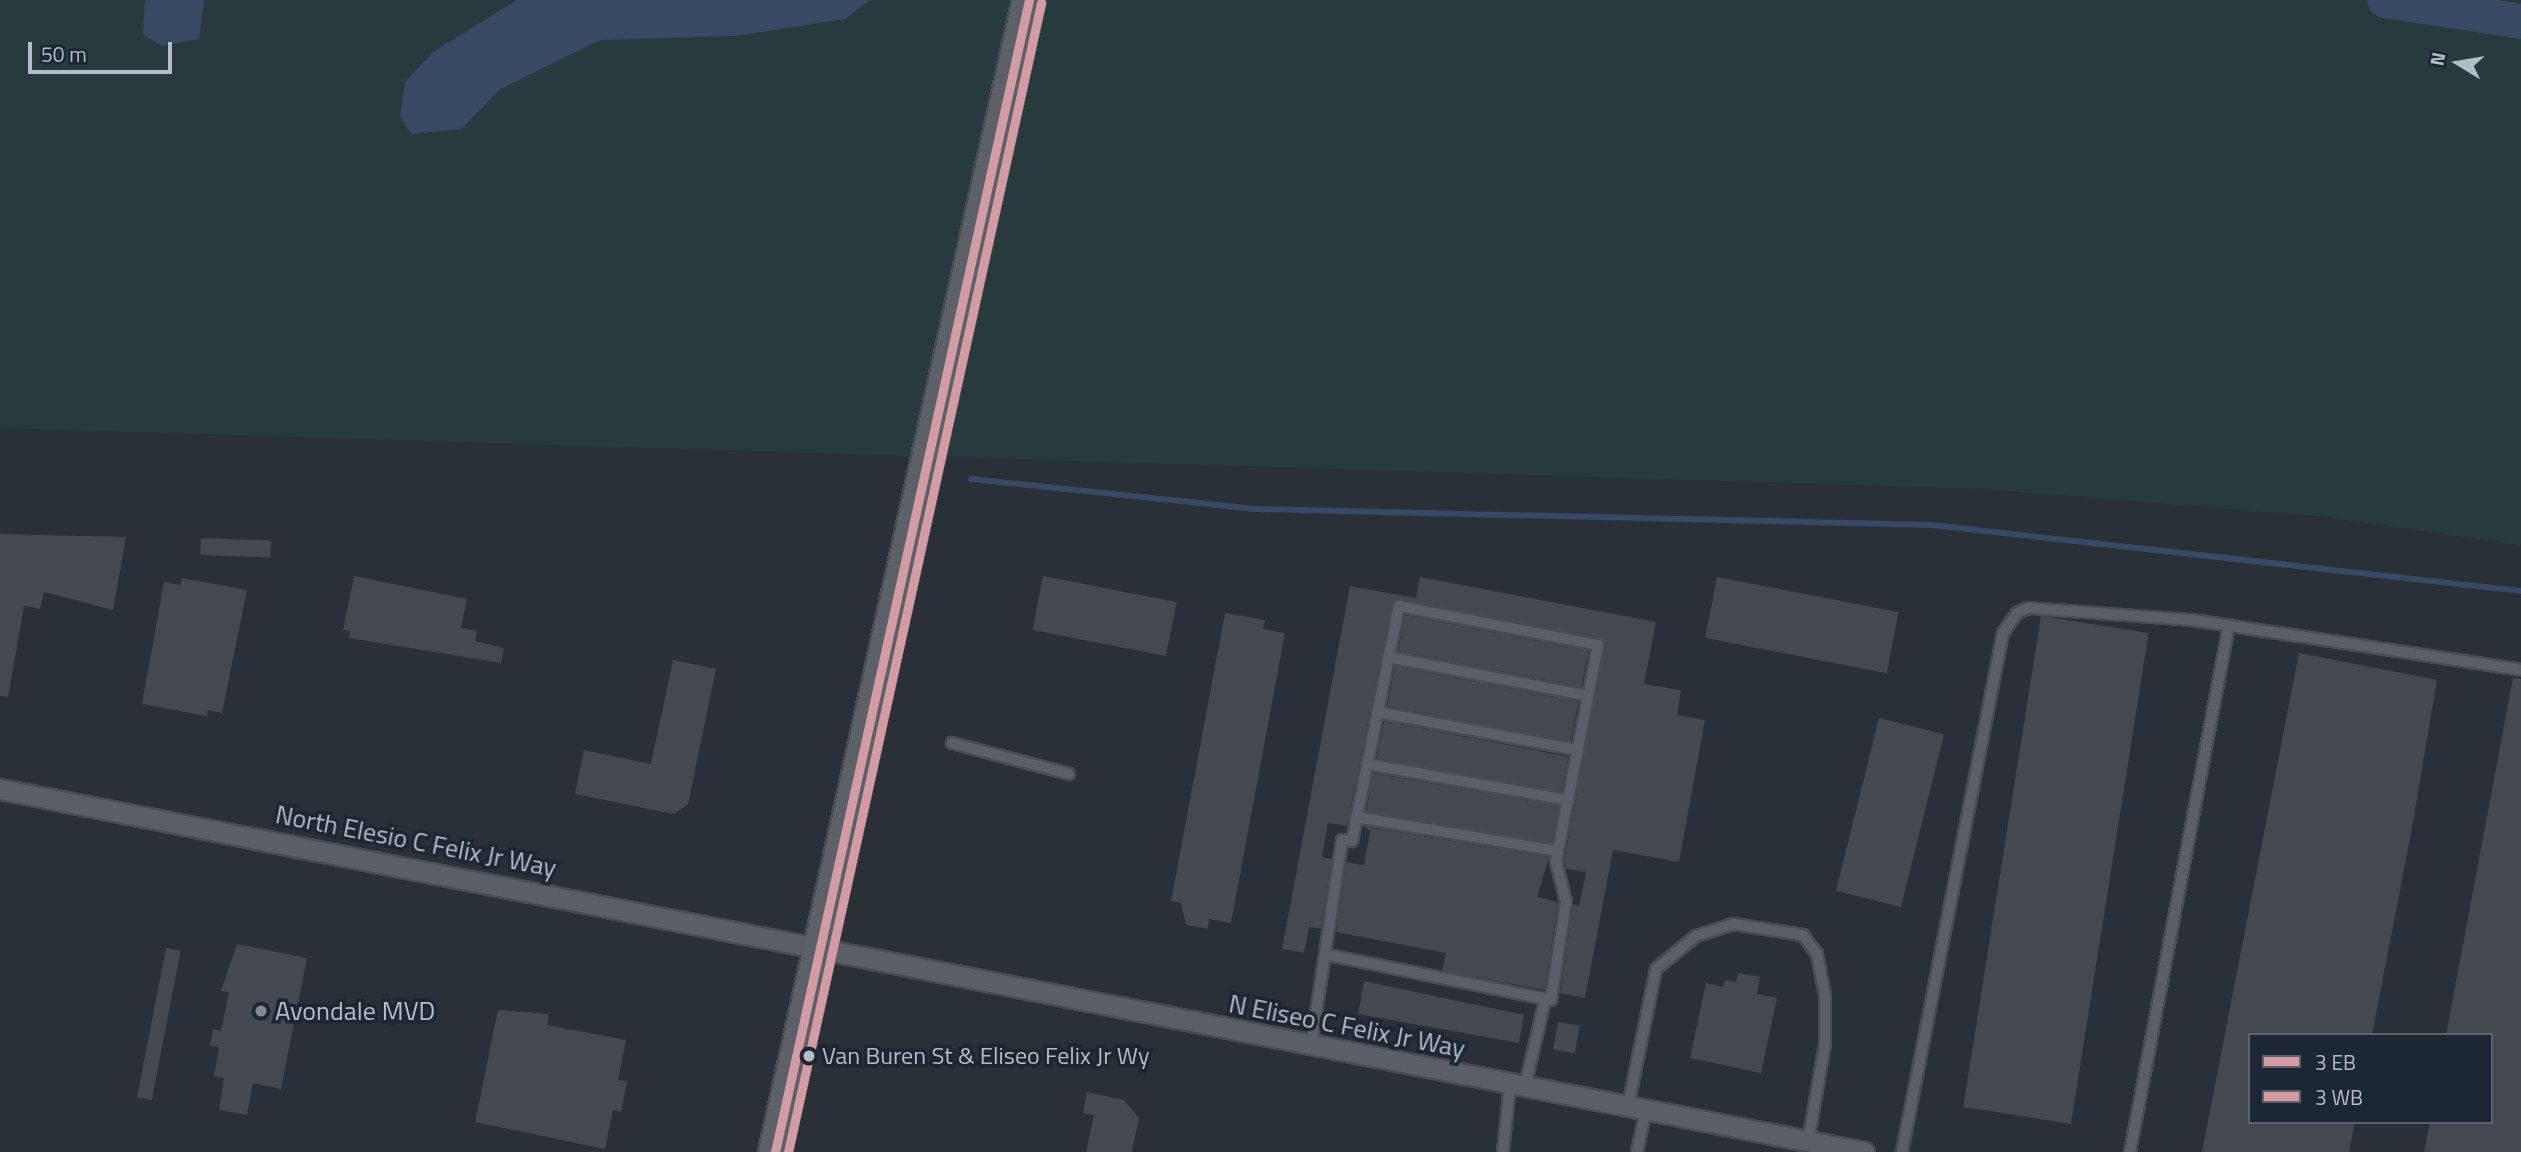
<!DOCTYPE html>
<html>
<head>
<meta charset="utf-8">
<style>
  body { margin:0 }
  #map { position:relative; width:2521px; height:1152px; overflow:hidden; background:#2a3038; font-family:"Titillium Web",sans-serif }
  div>[style] { position:absolute }
  .green>* { inset:0; background:#273a3e }
  .water>* { inset:0; background:#384963 }
  .stream>* { height:6px; margin:-3px; padding:0 3px; transform-origin:3px; border-radius:3px; background:#384963 }
  .river>* { height:35px; margin:-17.5px; padding:0 17.5px; transform-origin:17.5px; border-radius:17.5px; background:#384963 }
  .building>* { inset:0; background:#444950; transform-origin:0 0 }
  .roads { filter:drop-shadow(2px 0 #484c53) drop-shadow(-2px 0 #484c53) drop-shadow(0 2px #484c53) drop-shadow(0 -2px #484c53) }
  .lane>* { height:10px; margin:-5px; padding:0 5px; transform-origin:5px; border-radius:5px; background:#5a5e66 }
  .street>* { height:19px; margin:-9.5px; padding:0 9.5px; transform-origin:9.5px; border-radius:9.5px; background:#5a5e66 }
  .primary>* { height:32px; margin:-16px; padding:0 16px; transform-origin:16px; border-radius:16px; background:#5c6168 }
  .bus-1>* { height:9px; margin:-4.5px; padding:0 4.5px; transform-origin:4.5px; border-radius:4.5px; background:#d39ca3 }
  .bus-2>* { height:9px; margin:-4.5px; padding:0 4.5px; transform-origin:4.5px; border-radius:4.5px; background:#d39ca3 }
  .dots>* { width:19px; height:19px; translate:-50% -50%; box-sizing:border-box; border:4px solid #1d2633; border-radius:50% }
  span { translate:-50% -50%; white-space:nowrap; text-align:center; line-height:1.15; -webkit-text-stroke:7px #1d2633; paint-order:stroke }
  .bus-label { font-size:24px; color:#b4bcc9 }
  .left { translate:0 -50%; text-align:left }
  .street-label { font-size:26px; color:#b4bcc9 }
  .poi-label { font-size:26px; color:#b4bcc9 }
  .legend { position:absolute; left:2248px; top:1033px; width:245px; height:91px; box-sizing:border-box; background:#1d2633; border:2px solid #59626f; margin:0; padding:9px 12px; list-style:none; font-size:21px; color:#b4bcc9 }
  .legend li { display:flex; align-items:center; gap:14px; height:35px }
  .legend b { width:35px; border:2px solid #59626f }
  .north { position:absolute; left:2423px; top:28px; width:70px; height:70px; -webkit-text-stroke:5px #1d2633; paint-order:stroke; rotate:281deg; font-size:19px; font-weight:700; line-height:28px; text-align:center; color:#b4bcc9 }
  .north::after { content:''; display:block; margin:auto; width:24px; height:32px; background:#b4bcc9; clip-path:polygon(50% 0,100% 100%,50% 72%,0 100%) }
  .scale { position:absolute; left:28px; top:42px; width:144px; height:32px; box-sizing:border-box; border:4px solid #b4bcc9; border-top:0; padding-left:9px; font-size:21px; line-height:24px; white-space:nowrap; color:#b4bcc9; -webkit-text-stroke:5px #1d2633; paint-order:stroke }
</style>
</head>
<body>
<div id="map">
  <div class="green">
    <div style="clip-path:polygon(0 0,2521px 0,2521px 545px,2326px 517px,1982px 489px,0 428px)"></div>
  </div>
  <div class="water">
    <div style="clip-path:polygon(145px 0,204px 0,199px 39px,162px 46px,143px 35px)"></div>
    <div style="clip-path:polygon(517px 0,870px 0,845px 19px,736px 36px,600px 40px,499px 90px,462px 129px,411px 134px,400px 117px,405px 82px,433px 52px)"></div>
  </div>
  <div class="stream">
    <div style="left:971px;top:479px;width:286px;rotate:6deg"></div>
    <div style="left:1255px;top:509px;width:677px;rotate:1.35deg"></div>
    <div style="left:1932px;top:525px;width:593px;rotate:6.39deg"></div>
  </div>
  <div class="river">
    <div style="left:2384px;top:0;width:139px;rotate:8.7deg"></div>
  </div>
  <div class="building">
    <div style="clip-path:polygon(0 534px,126px 537px,113px 610px,44px 592px,40px 609px,24px 606px,8px 697px,0 696px)"></div>
    <div style="left:201px;top:538px;width:70px;height:17px;rotate:2deg"></div>
    <div style="clip-path:polygon(354px 576px,467px 599px,461px 628px,477px 631px,475px 641px,504px 648px,501px 663px,349px 638px,350px 631px,343px 630px)"></div>
    <div style="left:1043px;top:576px;width:136px;height:55px;rotate:11deg"></div>
    <div style="clip-path:polygon(1420px 577px,1656px 622px,1644px 684px,1681px 690px,1677px 715px,1705px 720px,1679px 862px,1613px 850px,1585px 998px,1560px 993px,1573px 904px,1579px 906px,1586px 872px,1566px 869px,1564px 861px,1605px 642px,1400px 599px,1392px 605px,1347px 826px,1328px 823px,1322px 857px,1332px 859px,1321px 929px,1309px 927px,1304px 953px,1282px 949px,1350px 586px,1416px 598px)"></div>
    <div style="left:1717px;top:577px;width:185px;height:62px;rotate:11deg"></div>
    <div style="clip-path:polygon(182px 578px,247px 590px,222px 713px,208px 710px,207px 716px,142px 704px,164px 582px,181px 585px)"></div>
    <div style="clip-path:polygon(1225px 613px,1265px 620px,1263px 629px,1285px 633px,1231px 923px,1209px 919px,1208px 929px,1186px 925px,1181px 903px,1171px 901px)"></div>
    <div style="left:1405px;top:615px;width:187px;height:37px;rotate:11deg"></div>
    <div style="left:2041px;top:616px;width:109px;height:497px;rotate:9deg"></div>
    <div style="clip-path:polygon(2299px 653px,2437px 680px,2412px 828px,2372px 1035px,2250px 1035px,2250px 1122px,2355px 1122px,2349px 1152px,2202px 1152px)"></div>
    <div style="clip-path:polygon(673px 660px,716px 669px,688px 804px,674px 814px,575px 794px,584px 750px,651px 764px)"></div>
    <div style="left:1395px;top:666px;width:187px;height:41px;rotate:11deg"></div>
    <div style="clip-path:polygon(2513px 678px,2521px 679px,2521px 1152px,2424px 1152px,2430px 1122px,2491px 1122px,2491px 1035px,2446px 1035px)"></div>
    <div style="left:1879px;top:718px;width:67px;height:178px;rotate:14deg"></div>
    <div style="left:1384px;top:721px;width:188px;height:38px;rotate:11deg"></div>
    <div style="left:1373px;top:773px;width:189px;height:39px;rotate:10deg"></div>
    <div style="clip-path:polygon(1363px 826px,1549px 857px,1537px 897px,1558px 902px,1545px 990px,1442px 971px,1446px 953px,1336px 932px,1346px 862px,1364px 865px,1370px 831px)"></div>
    <div style="clip-path:polygon(237px 944px,307px 958px,281px 1089px,253px 1083px,247px 1115px,219px 1110px,224px 1078px,214px 1076px,219px 1047px,210px 1046px,213px 1029px,221px 1031px,229px 992px,221px 991px)"></div>
    <div style="left:166px;top:948px;width:15px;height:152px;rotate:11deg"></div>
    <div style="clip-path:polygon(1738px 973px,1760px 977px,1757px 994px,1777px 998px,1761px 1073px,1690px 1058px,1706px 983px,1723px 987px,1725px 980px,1736px 982px)"></div>
    <div style="clip-path:polygon(1364px 981px,1524px 1015px,1519px 1043px,1358px 1014px)"></div>
    <div style="clip-path:polygon(498px 1010px,549px 1014px,547px 1025px,626px 1040px,618px 1080px,627px 1081px,621px 1112px,613px 1110px,605px 1149px,475px 1122px)"></div>
    <div style="left:1558px;top:1022px;width:22px;height:28px;rotate:10deg"></div>
    <div style="clip-path:polygon(1087px 1092px,1124px 1100px,1139px 1118px,1132px 1152px,1086px 1152px,1094px 1115px,1083px 1113px)"></div>
  </div>
  <div class="roads">
    <div class="lane">
      <div style="left:1388px;top:657px;width:204px;rotate:11deg"></div>
      <div style="left:1377px;top:712px;width:205px;rotate:10.7deg"></div>
      <div style="left:952px;top:743px;width:121px;rotate:14.8deg"></div>
      <div style="left:1367px;top:764px;width:204px;rotate:10.2deg"></div>
      <div style="left:1356px;top:817px;width:205px;rotate:9.6deg"></div>
      <div style="left:1311px;top:1046px;width:208px;rotate:-81.4deg"></div>
      <div style="left:1342px;top:840px;width:10px;rotate:6deg"></div>
      <div style="left:1352px;top:841px;width:240px;rotate:-78.7deg"></div>
      <div style="left:1399px;top:606px;width:203px;rotate:11.1deg"></div>
      <div style="left:1598px;top:645px;width:220px;rotate:101deg"></div>
      <div style="left:1556px;top:861px;width:42px;rotate:76.3deg"></div>
      <div style="left:1566px;top:902px;width:99px;rotate:98.7deg"></div>
      <div style="left:1551px;top:1000px;width:228px;rotate:-168.6deg"></div>
      <div style="left:1525px;top:1086px;width:88px;rotate:-76.9deg"></div>
      <div style="left:1628px;top:1106px;width:140px;rotate:-78.4deg"></div>
      <div style="left:1656px;top:969px;width:52px;rotate:-39.5deg"></div>
      <div style="left:1696px;top:936px;width:39px;rotate:-18deg"></div>
      <div style="left:1733px;top:924px;width:71px;rotate:8.9deg"></div>
      <div style="left:1803px;top:935px;width:24px;rotate:54deg"></div>
      <div style="left:1817px;top:954px;width:42px;rotate:79deg"></div>
      <div style="left:1825px;top:995px;width:49px;rotate:90deg"></div>
      <div style="left:1825px;top:1044px;width:99px;rotate:99.8deg"></div>
      <div style="left:1503px;top:1152px;width:68px;rotate:-84.1deg"></div>
      <div style="left:1637px;top:1152px;width:44px;rotate:-78.2deg"></div>
      <div style="left:1902px;top:1152px;width:529px;rotate:-78.99deg"></div>
      <div style="left:2003px;top:633px;width:24px;rotate:-55deg"></div>
      <div style="left:2017px;top:613px;width:12px;rotate:-24deg"></div>
      <div style="left:2028px;top:608px;width:164px;rotate:4.2deg"></div>
      <div style="left:2192px;top:620px;width:333px;rotate:8.6deg"></div>
      <div style="left:2130px;top:1152px;width:536px;rotate:-79.36deg"></div>
    </div>
    <div class="street">
      <div style="left:0;top:789px;width:1899px;rotate:11.02deg"></div>
    </div>
    <div class="primary">
      <div style="left:775px;top:1152px;width:1180px;rotate:-77.57deg"></div>
    </div>
  </div>
  <div class="bus-1">
    <div style="left:775px;top:1152px;width:1180px;rotate:-77.57deg"></div>
  </div>
  <div class="bus-2">
    <div style="left:788px;top:1152px;width:1177px;rotate:-77.58deg"></div>
  </div>
  <div class="dots">
    <div style="left:261px;top:1011px;background:#848b96"></div>
    <div style="left:809px;top:1056px;background:#b4bcc9"></div>
  </div>
  <div class="bus-label">
    <span class="left" style="left:822px;top:1056px">Van Buren St &amp; Eliseo Felix Jr Wy</span>
  </div>
  <div class="street-label">
    <span style="left:416px;top:841px;rotate:11deg">North Elesio C Felix Jr Way</span>
    <span style="left:1347px;top:1026px;rotate:11deg">N Eliseo C Felix Jr Way</span>
  </div>
  <div class="poi-label">
    <span class="left" style="left:275px;top:1011px">Avondale MVD</span>
  </div>
  <ul class="legend">
  <li><b style="height:9px;background:#d39ca3"></b>3 EB</li>
  <li><b style="height:9px;background:#d39ca3"></b>3 WB</li>
  </ul>
  <div class="north">N</div>
  <div class="scale">50 m</div>
</div>
</body>
</html>
